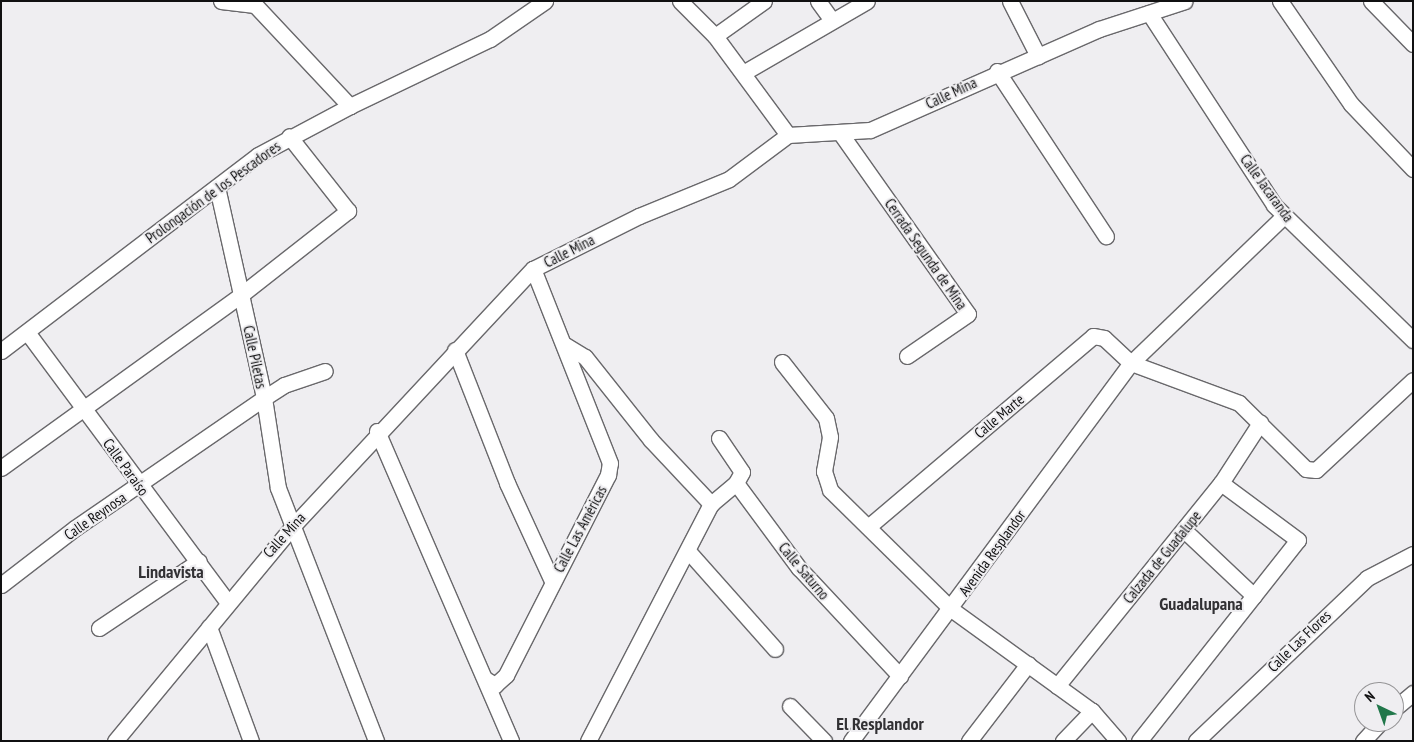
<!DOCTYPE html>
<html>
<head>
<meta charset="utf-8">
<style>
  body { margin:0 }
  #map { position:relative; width:1414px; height:742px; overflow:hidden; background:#efeef1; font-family:"PT Sans Narrow",sans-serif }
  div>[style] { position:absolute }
  .roads { filter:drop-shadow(1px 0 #69686b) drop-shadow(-1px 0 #69686b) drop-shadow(0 1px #69686b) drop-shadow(0 -1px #69686b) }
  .street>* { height:15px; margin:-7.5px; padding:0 7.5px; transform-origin:7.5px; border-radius:7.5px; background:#fff }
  span { translate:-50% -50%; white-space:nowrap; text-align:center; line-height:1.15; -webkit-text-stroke:4px #efeef1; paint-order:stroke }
  .street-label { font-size:15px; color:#101011 }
  .quarter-label { font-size:18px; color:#323134; font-weight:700 }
  .frame { position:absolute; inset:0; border:2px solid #101011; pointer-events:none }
  .north { position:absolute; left:1354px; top:682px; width:50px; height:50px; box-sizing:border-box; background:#efeef1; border:1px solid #969597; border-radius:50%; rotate:318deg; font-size:14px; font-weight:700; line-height:20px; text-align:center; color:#101011 }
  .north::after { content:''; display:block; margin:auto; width:18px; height:22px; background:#21774a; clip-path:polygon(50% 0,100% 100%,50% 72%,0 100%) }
</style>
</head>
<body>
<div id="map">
  <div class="roads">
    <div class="street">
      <div style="left:221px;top:1px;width:34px;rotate:7deg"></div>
      <div style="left:255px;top:5px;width:139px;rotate:46.8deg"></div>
      <div style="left:680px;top:1px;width:49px;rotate:45deg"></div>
      <div style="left:715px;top:36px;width:123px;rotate:53.6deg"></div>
      <div style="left:818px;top:1px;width:22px;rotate:54deg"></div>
      <div style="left:1010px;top:1px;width:62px;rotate:63deg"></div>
      <div style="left:1280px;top:1px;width:125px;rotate:55.4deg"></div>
      <div style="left:1351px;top:104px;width:90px;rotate:46.4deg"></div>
      <div style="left:1371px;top:1px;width:60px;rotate:45.7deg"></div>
      <div style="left:1149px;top:13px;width:229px;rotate:56.9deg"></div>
      <div style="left:1274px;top:205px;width:194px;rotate:44.2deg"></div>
      <div style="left:715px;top:36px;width:60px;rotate:-35.5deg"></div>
      <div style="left:997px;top:71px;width:198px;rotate:56.6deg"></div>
      <div style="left:743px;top:73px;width:143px;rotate:-30.1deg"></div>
      <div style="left:841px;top:134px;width:220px;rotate:54.8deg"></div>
      <div style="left:968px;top:314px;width:74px;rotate:145.5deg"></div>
      <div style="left:217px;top:187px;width:216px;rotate:77.4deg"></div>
      <div style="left:264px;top:398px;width:91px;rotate:81.2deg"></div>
      <div style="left:278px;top:488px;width:271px;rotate:68.8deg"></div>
      <div style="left:27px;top:332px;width:335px;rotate:53.4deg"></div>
      <div style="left:565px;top:345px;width:23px;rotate:31deg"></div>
      <div style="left:585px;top:357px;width:106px;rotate:51.5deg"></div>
      <div style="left:651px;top:440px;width:88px;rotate:46.8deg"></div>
      <div style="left:455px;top:350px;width:143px;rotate:68.6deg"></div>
      <div style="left:507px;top:483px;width:108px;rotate:65.3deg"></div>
      <div style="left:1px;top:351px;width:323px;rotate:-37.3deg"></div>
      <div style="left:258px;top:155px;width:104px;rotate:-28deg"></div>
      <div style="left:350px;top:106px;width:155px;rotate:-25.6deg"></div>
      <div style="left:490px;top:39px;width:67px;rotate:-34.6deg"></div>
      <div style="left:782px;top:362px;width:71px;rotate:51.8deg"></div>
      <div style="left:826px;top:418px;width:19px;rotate:78deg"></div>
      <div style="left:830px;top:437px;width:35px;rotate:100deg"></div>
      <div style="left:824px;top:471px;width:20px;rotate:72deg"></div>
      <div style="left:830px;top:490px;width:170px;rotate:44.5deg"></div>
      <div style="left:951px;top:609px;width:174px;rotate:35.9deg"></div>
      <div style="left:1092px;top:711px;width:40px;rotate:49deg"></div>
      <div style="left:377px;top:431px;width:338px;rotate:66.6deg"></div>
      <div style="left:719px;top:438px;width:41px;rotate:55.9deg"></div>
      <div style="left:742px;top:472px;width:13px;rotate:119deg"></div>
      <div style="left:1px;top:468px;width:297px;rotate:-35.8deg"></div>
      <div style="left:242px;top:294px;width:135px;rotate:-38.1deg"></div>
      <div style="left:348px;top:211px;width:95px;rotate:-128.2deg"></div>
      <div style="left:868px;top:527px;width:295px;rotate:-40.3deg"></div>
      <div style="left:1093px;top:336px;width:11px;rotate:10deg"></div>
      <div style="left:1104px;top:338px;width:37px;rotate:43deg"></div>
      <div style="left:1131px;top:363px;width:115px;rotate:20.3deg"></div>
      <div style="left:1239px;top:403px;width:94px;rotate:44.6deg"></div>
      <div style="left:1306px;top:469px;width:10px;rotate:6deg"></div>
      <div style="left:1316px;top:470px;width:132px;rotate:-42.9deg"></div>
      <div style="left:1184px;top:530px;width:96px;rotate:43.3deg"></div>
      <div style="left:688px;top:551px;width:131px;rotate:48.4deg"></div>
      <div style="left:1px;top:585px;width:93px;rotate:-37.6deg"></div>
      <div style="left:75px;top:528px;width:229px;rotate:-34.5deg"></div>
      <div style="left:264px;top:398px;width:24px;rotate:-33deg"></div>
      <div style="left:284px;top:385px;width:43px;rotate:-18.9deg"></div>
      <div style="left:209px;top:627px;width:121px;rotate:69.8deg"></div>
      <div style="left:99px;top:628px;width:120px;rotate:-33.8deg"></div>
      <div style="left:485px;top:679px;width:12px;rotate:31deg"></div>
      <div style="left:495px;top:685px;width:15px;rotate:-42deg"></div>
      <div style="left:506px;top:675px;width:225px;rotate:-63deg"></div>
      <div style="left:608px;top:475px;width:12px;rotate:-81deg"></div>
      <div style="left:610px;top:463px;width:209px;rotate:-111.6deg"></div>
      <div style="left:1057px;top:686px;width:261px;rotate:-51.1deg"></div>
      <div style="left:1221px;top:483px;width:72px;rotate:-57deg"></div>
      <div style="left:790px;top:706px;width:49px;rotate:45.8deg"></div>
      <div style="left:1394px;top:709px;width:25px;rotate:-40deg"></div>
      <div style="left:115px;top:741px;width:278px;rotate:-50.4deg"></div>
      <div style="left:292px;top:527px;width:353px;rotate:-47deg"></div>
      <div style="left:533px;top:269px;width:119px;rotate:-26.6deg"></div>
      <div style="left:639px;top:216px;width:97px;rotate:-22.3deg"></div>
      <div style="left:729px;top:179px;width:74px;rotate:-36.7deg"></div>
      <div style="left:788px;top:135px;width:82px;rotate:-3.5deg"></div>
      <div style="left:870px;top:130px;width:250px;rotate:-23.8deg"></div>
      <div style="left:1099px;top:29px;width:90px;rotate:-18deg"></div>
      <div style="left:588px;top:741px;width:267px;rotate:-62.6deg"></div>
      <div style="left:711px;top:504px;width:33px;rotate:-40deg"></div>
      <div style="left:736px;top:483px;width:106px;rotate:53.5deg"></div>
      <div style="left:799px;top:568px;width:148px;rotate:46.9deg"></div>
      <div style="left:851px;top:741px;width:470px;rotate:-53.5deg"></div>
      <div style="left:1131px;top:363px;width:212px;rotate:-43.9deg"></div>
      <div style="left:969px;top:741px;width:97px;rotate:-52.5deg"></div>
      <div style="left:1063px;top:741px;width:42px;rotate:-46deg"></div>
      <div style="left:1139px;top:741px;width:256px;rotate:-51.7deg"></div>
      <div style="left:1298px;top:540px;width:96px;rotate:-143.5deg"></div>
      <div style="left:1196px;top:741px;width:236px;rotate:-43.6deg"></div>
      <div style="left:1367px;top:578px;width:52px;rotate:-27.6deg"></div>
      <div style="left:1363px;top:741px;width:26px;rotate:-47deg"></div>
    </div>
  </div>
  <div class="street-label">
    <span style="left:951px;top:93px;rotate:-25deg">Calle Mina</span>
    <span style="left:1267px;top:188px;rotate:54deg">Calle Jacaranda</span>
    <span style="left:213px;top:192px;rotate:-36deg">Prolongación de los Pescadores</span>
    <span style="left:569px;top:251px;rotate:-27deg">Calle Mina</span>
    <span style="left:926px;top:254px;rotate:55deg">Cerrada Segunda de Mina</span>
    <span style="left:255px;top:357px;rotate:78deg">Calle Piletas</span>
    <span style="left:999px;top:416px;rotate:-40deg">Calle Marte</span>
    <span style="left:126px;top:467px;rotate:54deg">Calle Paraíso</span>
    <span style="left:95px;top:516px;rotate:-35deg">Calle Reynosa</span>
    <span style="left:580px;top:529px;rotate:-62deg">Calle Las Américas</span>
    <span style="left:284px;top:535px;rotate:-48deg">Calle Mina</span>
    <span style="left:992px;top:553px;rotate:-54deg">Avenida Resplandor</span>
    <span style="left:1162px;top:557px;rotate:-51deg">Calzada de Guadalupe</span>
    <span style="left:804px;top:571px;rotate:50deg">Calle Saturno</span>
    <span style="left:1299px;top:641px;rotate:-44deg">Calle Las Flores</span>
  </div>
  <div class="quarter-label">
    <span style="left:171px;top:572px">Lindavista</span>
    <span style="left:1201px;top:604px">Guadalupana</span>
    <span style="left:880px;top:724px">El Resplandor</span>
  </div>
  <div class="frame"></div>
  <div class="north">N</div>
</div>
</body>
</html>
